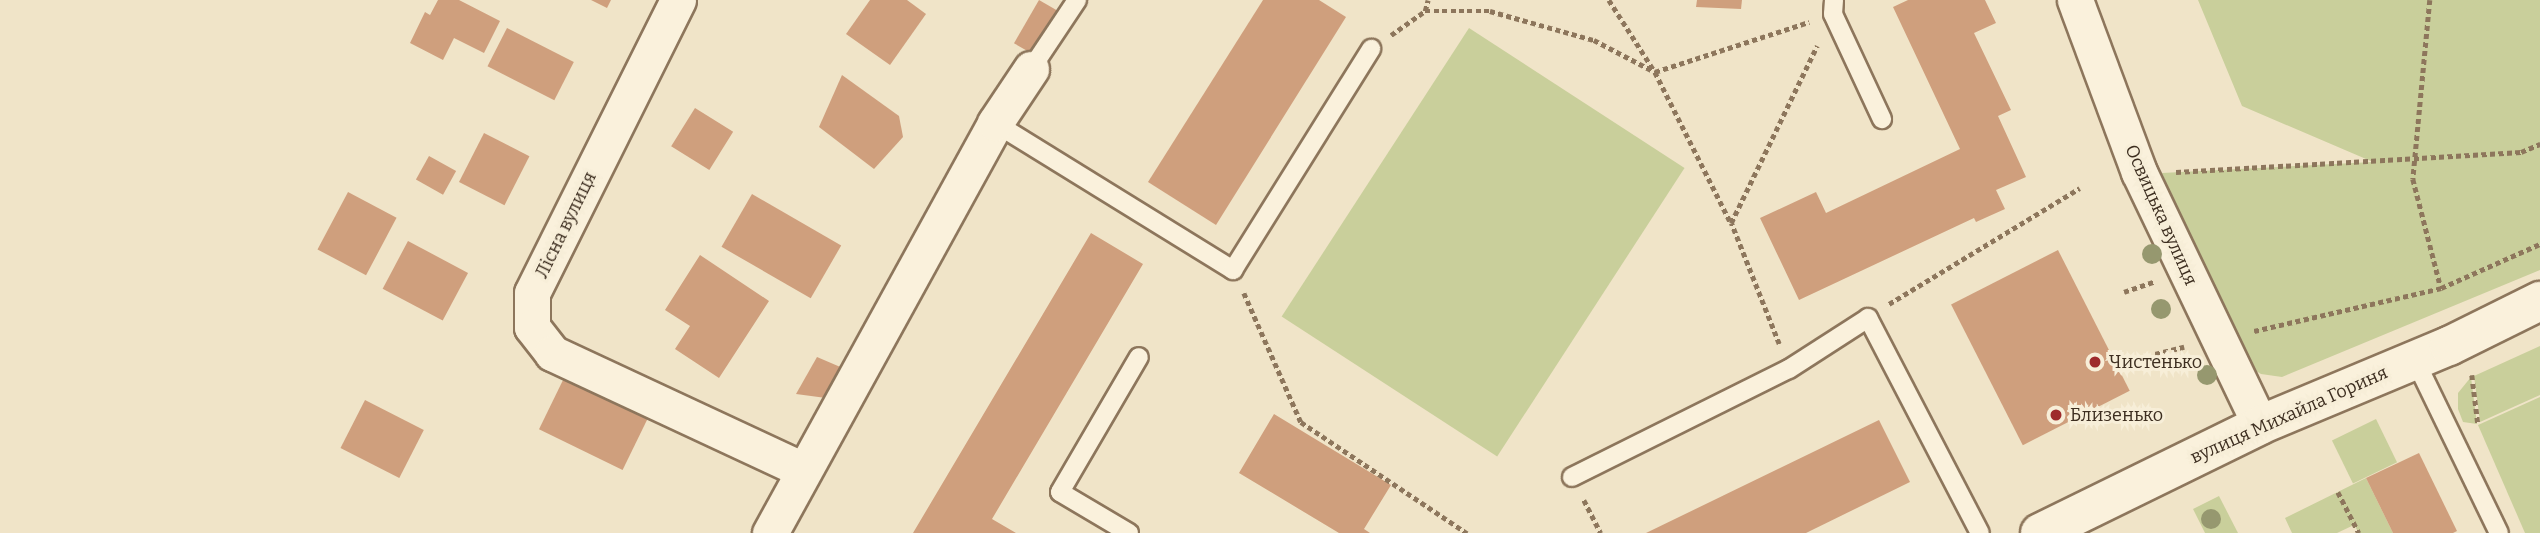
<!DOCTYPE html>
<html>
<head>
<meta charset="utf-8">
<style>
  body { margin:0 }
  #map { position:relative; width:2540px; height:533px; overflow:hidden; background:#f0e4c8; font-family:Bitter,serif }
  div>[style] { position:absolute }
  .green>* { inset:0; background:#c9cf9b; transform-origin:0 0 }
  .building>* { inset:0; background:#cf9f7d; transform-origin:0 0 }
  .path>* { height:4.5px; margin-top:-2.25px; transform-origin:0; background:repeating-linear-gradient(90deg,#8d765c 0 5px,transparent 0 8.5px) }
  .roads { filter:drop-shadow(2px 0 #8d765c) drop-shadow(-2px 0 #8d765c) drop-shadow(0 2px #8d765c) drop-shadow(0 -2px #8d765c) }
  .service>* { height:18px; margin:-9px; padding:0 9px; transform-origin:9px; border-radius:9px; background:#faf1dc }
  .minor>* { height:35px; margin:-17.5px; padding:0 17.5px; transform-origin:17.5px; border-radius:17.5px; background:#faf1dc }
  .tertiary>* { height:38px; margin:-19px; padding:0 19px; transform-origin:19px; border-radius:19px; background:#faf1dc }
  .trees>* { width:20px; height:20px; margin:-10px; border-radius:50%; background:#96986f }
  .dots>* { width:19px; height:19px; translate:-50% -50%; box-sizing:border-box; border:4px solid #f7eed8; border-radius:50% }
  span { translate:-50% -50%; white-space:nowrap; text-align:center; line-height:1.15; -webkit-text-stroke:6px #f7eed8; paint-order:stroke }
  .street-label { font-size:18px; color:#3d2e20 }
  .poi-label { font-size:18px; color:#3d2e20 }
  .left { translate:0 -50%; text-align:left }
</style>
</head>
<body>
<div id="map">
  <div class="green">
    <div style="clip-path:polygon(2198px 0,2540px 0,2540px 270px,2282px 377px,2261px 374px,2246px 365px,2162px 173px,2373px 162px,2242px 106px)"></div>
    <div style="left:1469px;top:28px;width:257px;height:344px;rotate:33deg"></div>
    <div style="clip-path:polygon(2540px 346px,2540px 395px,2480px 422px,2474px 376px)"></div>
    <div style="clip-path:polygon(2471px 377px,2477px 424px,2463px 422px,2458px 409px,2458px 393px)"></div>
    <div style="clip-path:polygon(2540px 397px,2540px 533px,2525px 533px,2478px 425px)"></div>
    <div style="left:2376px;top:419px;width:48px;height:49px;rotate:64deg"></div>
    <div style="clip-path:polygon(2366px 478px,2393px 533px,2359px 533px,2354px 525px,2337px 533px,2292px 533px,2285px 518px)"></div>
    <div style="clip-path:polygon(2219px 496px,2238px 533px,2205px 533px,2193px 509px)"></div>
  </div>
  <div class="building">
    <div style="clip-path:polygon(438px 0,459px 0,500px 21px,484px 53px,454px 38px,443px 60px,410px 43px,425px 12px,430px 15px)"></div>
    <div style="clip-path:polygon(591px 0,611px 0,607px 8px)"></div>
    <div style="clip-path:polygon(870px 0,907px 0,926px 14px,890px 65px,846px 34px)"></div>
    <div style="left:1039px;top:0;width:24px;height:50px;rotate:30deg"></div>
    <div style="clip-path:polygon(1263px 0,1319px 0,1346px 17px,1216px 225px,1148px 182px)"></div>
    <div style="clip-path:polygon(1697px 0,1742px 0,1741px 9px,1696px 7px)"></div>
    <div style="clip-path:polygon(1908px 0,1985px 0,1996px 23px,1974px 33px,2011px 110px,1998px 116px,2026px 177px,1996px 190px,2005px 209px,1976px 222px,1974px 218px,1799px 300px,1760px 218px,1816px 192px,1826px 213px,1960px 149px,1893px 7px)"></div>
    <div style="left:507px;top:28px;width:75px;height:43px;rotate:27deg"></div>
    <div style="clip-path:polygon(842px 75px,899px 116px,903px 137px,874px 169px,819px 127px)"></div>
    <div style="left:695px;top:108px;width:45px;height:45px;rotate:32deg"></div>
    <div style="left:484px;top:133px;width:51px;height:55px;rotate:27deg"></div>
    <div style="left:429px;top:156px;width:31px;height:27px;rotate:29deg"></div>
    <div style="left:348px;top:192px;width:55px;height:65px;rotate:28deg"></div>
    <div style="left:752px;top:194px;width:103px;height:61px;rotate:30deg"></div>
    <div style="clip-path:polygon(1091px 233px,1143px 264px,992px 519px,1016px 533px,913px 533px)"></div>
    <div style="left:408px;top:241px;width:68px;height:54px;rotate:28deg"></div>
    <div style="left:2058px;top:250px;width:158px;height:120px;rotate:63deg"></div>
    <div style="clip-path:polygon(700px 255px,769px 301px,719px 378px,675px 349px,690px 326px,665px 310px)"></div>
    <div style="clip-path:polygon(817px 357px,845px 369px,826px 398px,796px 394px)"></div>
    <div style="left:564px;top:378px;width:93px;height:57px;rotate:26deg"></div>
    <div style="left:365px;top:400px;width:66px;height:54px;rotate:27deg"></div>
    <div style="clip-path:polygon(1274px 414px,1391px 485px,1364px 529px,1370px 533px,1339px 533px,1239px 473px)"></div>
    <div style="clip-path:polygon(1879px 420px,1910px 482px,1806px 533px,1646px 533px)"></div>
    <div style="clip-path:polygon(2419px 453px,2457px 531px,2453px 533px,2393px 533px,2366px 478px)"></div>
  </div>
  <div class="path">
    <div style="left:1609px;top:0;width:85px;rotate:57.4deg"></div>
    <div style="left:1655px;top:72px;width:162px;rotate:-18deg"></div>
    <div style="left:2430px;top:0;width:180px;rotate:95.4deg"></div>
    <div style="left:2413px;top:179px;width:113px;rotate:75.6deg"></div>
    <div style="left:1425px;top:11px;width:65px"></div>
    <div style="left:1490px;top:11px;width:108px;rotate:15.6deg"></div>
    <div style="left:1594px;top:40px;width:69px;rotate:27.7deg"></div>
    <div style="left:1655px;top:72px;width:169px;rotate:63.3deg"></div>
    <div style="left:1391px;top:35px;width:42px;rotate:-35.2deg"></div>
    <div style="left:1425px;top:11px;width:11px;rotate:-75deg"></div>
    <div style="left:2176px;top:172px;width:346px;rotate:-3.3deg"></div>
    <div style="left:2521px;top:152px;width:21px;rotate:-23deg"></div>
    <div style="left:2124px;top:292px;width:31px;rotate:-19deg"></div>
    <div style="left:1244px;top:293px;width:141px;rotate:66.2deg"></div>
    <div style="left:1301px;top:422px;width:200px;rotate:33.8deg"></div>
    <div style="left:1889px;top:304px;width:223px;rotate:-31.3deg"></div>
    <div style="left:2254px;top:331px;width:192px;rotate:-12.9deg"></div>
    <div style="left:2441px;top:288px;width:108px;rotate:-24deg"></div>
    <div style="left:1779px;top:344px;width:130px;rotate:-111.6deg"></div>
    <div style="left:1731px;top:223px;width:197px;rotate:-64.1deg"></div>
    <div style="left:2155px;top:354px;width:30px;rotate:-14deg"></div>
    <div style="left:2472px;top:375px;width:49px;rotate:83deg"></div>
    <div style="left:2338px;top:492px;width:46px;rotate:62.9deg"></div>
    <div style="left:1584px;top:500px;width:37px;rotate:63deg"></div>
  </div>
  <div class="roads">
    <div class="service">
      <div style="left:1834px;top:0;width:14px;rotate:94deg"></div>
      <div style="left:1833px;top:14px;width:116px;rotate:65deg"></div>
      <div style="left:1031px;top:69px;width:83px;rotate:-56.3deg"></div>
      <div style="left:995px;top:123px;width:280px;rotate:31.7deg"></div>
      <div style="left:1233px;top:270px;width:261px;rotate:-58deg"></div>
      <div style="left:2415px;top:360px;width:192px;rotate:64.1deg"></div>
      <div style="left:1572px;top:477px;width:242px;rotate:-26.5deg"></div>
      <div style="left:1789px;top:369px;width:94px;rotate:-32.8deg"></div>
      <div style="left:1868px;top:318px;width:242px;rotate:62.5deg"></div>
      <div style="left:1129px;top:533px;width:80px;rotate:-149.3deg"></div>
      <div style="left:1060px;top:492px;width:156px;rotate:-59.7deg"></div>
    </div>
    <div class="minor">
      <div style="left:678px;top:0;width:327px;rotate:116.5deg"></div>
      <div style="left:532px;top:293px;width:34px;rotate:90deg"></div>
      <div style="left:532px;top:327px;width:33px;rotate:52deg"></div>
      <div style="left:552px;top:353px;width:277px;rotate:25deg"></div>
      <div style="left:2075px;top:0;width:184px;rotate:69.6deg"></div>
      <div style="left:2139px;top:172px;width:280px;rotate:64.4deg"></div>
      <div style="left:770px;top:533px;width:468px;rotate:-61.2deg"></div>
      <div style="left:995px;top:123px;width:65px;rotate:-56.3deg"></div>
    </div>
    <div class="tertiary">
      <div style="left:2040px;top:533px;width:245px;rotate:-26.1deg"></div>
      <div style="left:2260px;top:425px;width:205px;rotate:-22.7deg"></div>
      <div style="left:2449px;top:346px;width:102px;rotate:-26.3deg"></div>
    </div>
  </div>
  <div class="trees">
    <div style="left:2152px;top:254px"></div>
    <div style="left:2161px;top:309px"></div>
    <div style="left:2207px;top:375px"></div>
    <div style="left:2211px;top:519px"></div>
  </div>
  <div class="dots">
    <div style="left:2095px;top:362px;background:#9e2a2b"></div>
    <div style="left:2056px;top:415px;background:#9e2a2b"></div>
  </div>
  <div class="street-label">
    <span style="left:2161px;top:215px;rotate:66deg">Освицька вулиця</span>
    <span style="left:566px;top:225px;rotate:-64deg">Лісна вулиця</span>
    <span style="left:2289px;top:415px;rotate:-24deg">вулиця Михайла Гориня</span>
  </div>
  <div class="poi-label">
    <span class="left" style="left:2109px;top:362px">Чистенько</span>
    <span class="left" style="left:2070px;top:415px">Близенько</span>
  </div>
</div>
</body>
</html>
